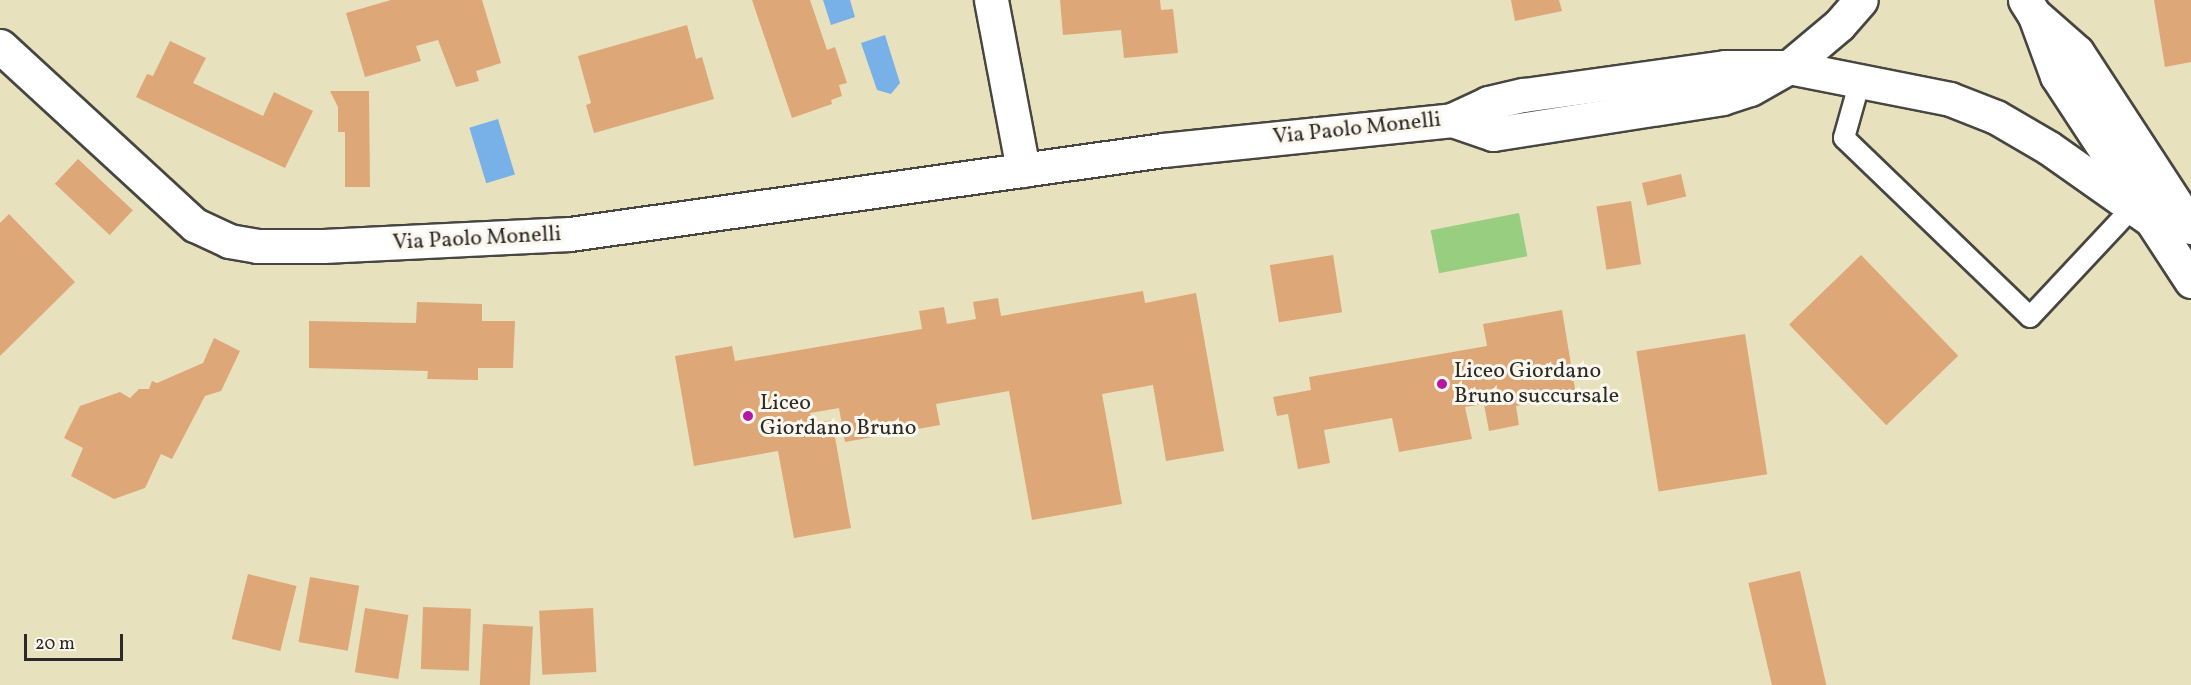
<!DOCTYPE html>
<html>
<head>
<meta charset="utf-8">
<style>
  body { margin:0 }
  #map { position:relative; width:2191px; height:685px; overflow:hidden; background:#e8e1be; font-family:Vollkorn,serif }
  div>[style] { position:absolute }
  .green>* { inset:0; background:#97ce80; transform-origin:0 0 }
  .water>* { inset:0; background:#78b1e8; transform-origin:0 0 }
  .building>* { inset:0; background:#dda777; transform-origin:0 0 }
  .roads { filter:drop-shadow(2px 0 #474641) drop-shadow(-2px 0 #474641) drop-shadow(0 2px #474641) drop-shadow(0 -2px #474641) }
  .service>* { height:20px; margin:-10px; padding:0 10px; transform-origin:10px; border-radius:10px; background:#fff }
  .minor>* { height:33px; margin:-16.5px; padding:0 16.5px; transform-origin:16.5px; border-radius:16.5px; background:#fff }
  .dots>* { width:16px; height:16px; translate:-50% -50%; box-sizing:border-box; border:3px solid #fbf7ec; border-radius:50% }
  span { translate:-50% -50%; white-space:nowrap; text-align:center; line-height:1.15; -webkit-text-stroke:6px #fbf7ec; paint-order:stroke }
  .street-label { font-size:22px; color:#2b2b2b }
  .poi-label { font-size:22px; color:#2b2b2b }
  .left { translate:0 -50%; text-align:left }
  .scale { position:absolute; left:24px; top:634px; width:99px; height:27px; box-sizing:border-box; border:3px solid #2b2b2b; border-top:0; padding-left:8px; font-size:18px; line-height:21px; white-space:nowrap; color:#2b2b2b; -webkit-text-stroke:4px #fbf7ec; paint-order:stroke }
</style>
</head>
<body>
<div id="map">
  <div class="green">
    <div style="left:1519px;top:213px;width:44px;height:90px;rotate:79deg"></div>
  </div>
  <div class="water">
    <div style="clip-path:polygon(823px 0,850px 0,855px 17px,831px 25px)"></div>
    <div style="clip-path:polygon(885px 35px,900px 83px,891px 94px,877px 90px,861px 43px)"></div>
    <div style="left:498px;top:119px;width:58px;height:30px;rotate:73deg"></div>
  </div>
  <div class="building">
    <div style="clip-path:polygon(391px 0,482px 0,501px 63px,476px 71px,479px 81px,456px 87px,438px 40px,416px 46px,421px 61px,365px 77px,346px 13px)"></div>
    <div style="clip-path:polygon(752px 0,810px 0,827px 50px,835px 47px,847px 83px,839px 85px,842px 96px,831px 100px,832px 104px,792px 118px)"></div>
    <div style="clip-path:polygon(1060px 0,1160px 0,1161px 10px,1173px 9px,1178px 53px,1124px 58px,1121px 30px,1063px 35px)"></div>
    <div style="clip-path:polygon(1511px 0,1559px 0,1562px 11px,1515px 21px)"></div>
    <div style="clip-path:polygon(2154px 0,2191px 0,2191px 62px,2165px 67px)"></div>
    <div style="clip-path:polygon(687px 25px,696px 59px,702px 57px,714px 99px,594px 133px,586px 105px,591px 103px,578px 56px)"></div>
    <div style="clip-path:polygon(170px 41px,206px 58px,193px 83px,263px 116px,274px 92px,313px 111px,285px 168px,136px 97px,147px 74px,153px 76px)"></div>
    <div style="clip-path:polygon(330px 91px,369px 91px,370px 187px,345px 187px,345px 132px,338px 132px,338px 107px)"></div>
    <div style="left:78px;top:159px;width:75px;height:34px;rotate:43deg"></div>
    <div style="left:1681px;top:174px;width:23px;height:40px;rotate:77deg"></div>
    <div style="left:1631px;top:201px;width:64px;height:35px;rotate:81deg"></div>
    <div style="clip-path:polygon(9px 214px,75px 282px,0 356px,0 223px)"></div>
    <div style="left:1333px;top:255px;width:58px;height:64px;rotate:81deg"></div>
    <div style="left:1861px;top:255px;width:140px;height:100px;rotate:46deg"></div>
    <div style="clip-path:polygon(1143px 291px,1145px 303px,1196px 293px,1224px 451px,1166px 461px,1153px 385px,1102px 394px,1122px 504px,1032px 520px,1009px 391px,936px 404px,940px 425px,845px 442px,839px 408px,810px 413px,812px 424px,832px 420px,851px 528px,794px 538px,778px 451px,694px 466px,675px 356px,732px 346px,735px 361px,922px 329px,919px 311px,944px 307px,947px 324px,976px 319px,973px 302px,998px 298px,1001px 316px)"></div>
    <div style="clip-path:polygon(417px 302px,482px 304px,482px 321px,515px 321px,513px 368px,478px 368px,478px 380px,427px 379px,428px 371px,309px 368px,309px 321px,416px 323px)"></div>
    <div style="clip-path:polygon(1562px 310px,1576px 395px,1516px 406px,1519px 425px,1489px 431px,1484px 404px,1465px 407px,1472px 439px,1399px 452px,1392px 418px,1324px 430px,1330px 463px,1298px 469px,1288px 414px,1277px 416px,1273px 397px,1311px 390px,1309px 377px,1487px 346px,1483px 324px)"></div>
    <div style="left:1745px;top:334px;width:142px;height:110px;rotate:81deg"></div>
    <div style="clip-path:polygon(214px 338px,240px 351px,221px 391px,205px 396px,172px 459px,161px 454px,145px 488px,114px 499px,71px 476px,83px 448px,64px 438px,80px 406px,120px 392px,130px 398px,139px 389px,149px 389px,152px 381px,157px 383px,203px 363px)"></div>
    <div style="left:1800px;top:571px;width:117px;height:53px;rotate:77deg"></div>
    <div style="left:248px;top:574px;width:50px;height:67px;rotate:14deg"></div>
    <div style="left:310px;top:577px;width:50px;height:66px;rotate:10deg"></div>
    <div style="left:423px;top:607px;width:48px;height:62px;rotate:2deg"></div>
    <div style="left:365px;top:608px;width:44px;height:65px;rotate:9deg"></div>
    <div style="left:593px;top:608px;width:64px;height:54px;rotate:87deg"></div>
    <div style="left:483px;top:624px;width:50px;height:61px;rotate:3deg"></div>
  </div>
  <div class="roads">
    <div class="service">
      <div style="left:1860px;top:81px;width:59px;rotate:105.7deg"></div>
      <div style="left:1844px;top:138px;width:258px;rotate:43.9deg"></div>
      <div style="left:2030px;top:317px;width:151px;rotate:-46.9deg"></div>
    </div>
    <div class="minor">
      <div style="left:991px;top:0;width:173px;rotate:79.3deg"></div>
      <div style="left:2025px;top:0;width:19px;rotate:58deg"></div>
      <div style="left:2035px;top:16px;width:64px;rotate:69.9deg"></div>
      <div style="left:2057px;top:76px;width:245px;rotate:56.8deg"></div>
      <div style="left:2037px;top:17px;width:53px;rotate:41.2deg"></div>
      <div style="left:2077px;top:52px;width:209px;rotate:56.9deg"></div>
      <div style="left:0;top:46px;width:265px;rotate:42.6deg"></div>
      <div style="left:195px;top:225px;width:38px;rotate:25deg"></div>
      <div style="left:229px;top:241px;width:28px;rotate:10deg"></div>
      <div style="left:257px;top:246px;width:66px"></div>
      <div style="left:323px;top:246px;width:247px;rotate:-2.8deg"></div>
      <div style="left:570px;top:234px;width:599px;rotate:-8.06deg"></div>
      <div style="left:1163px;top:150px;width:291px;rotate:-5.9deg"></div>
      <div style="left:1452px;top:120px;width:43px;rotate:18.9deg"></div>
      <div style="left:1493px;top:134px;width:232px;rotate:-8.9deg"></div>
      <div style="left:1722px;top:98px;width:29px;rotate:-18deg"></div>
      <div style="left:1750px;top:89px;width:45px;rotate:-29.4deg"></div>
      <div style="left:1789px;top:67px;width:65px;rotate:-40deg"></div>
      <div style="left:1839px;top:25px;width:33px;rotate:-49deg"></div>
      <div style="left:1452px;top:120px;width:40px;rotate:-25deg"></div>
      <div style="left:1488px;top:103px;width:37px;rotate:-13deg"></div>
      <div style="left:1524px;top:95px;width:203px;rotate:-7.9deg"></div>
      <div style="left:1725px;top:67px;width:64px"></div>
      <div style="left:1789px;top:67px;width:164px;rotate:11.2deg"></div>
      <div style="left:1950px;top:99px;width:49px;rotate:21.4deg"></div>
      <div style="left:1996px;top:117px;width:61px;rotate:30.3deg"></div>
      <div style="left:2049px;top:148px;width:125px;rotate:35.2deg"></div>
    </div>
  </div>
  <div class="dots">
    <div style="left:1442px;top:384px;background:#b5179e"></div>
    <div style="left:748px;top:416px;background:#b5179e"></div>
  </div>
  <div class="street-label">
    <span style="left:1357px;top:129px;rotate:-6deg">Via Paolo Monelli</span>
    <span style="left:477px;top:239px;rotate:-3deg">Via Paolo Monelli</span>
  </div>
  <div class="poi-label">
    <span class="left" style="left:1454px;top:384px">Liceo Giordano<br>Bruno succursale</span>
    <span class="left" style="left:760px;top:416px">Liceo<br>Giordano Bruno</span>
  </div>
  <div class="scale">20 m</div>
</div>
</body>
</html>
